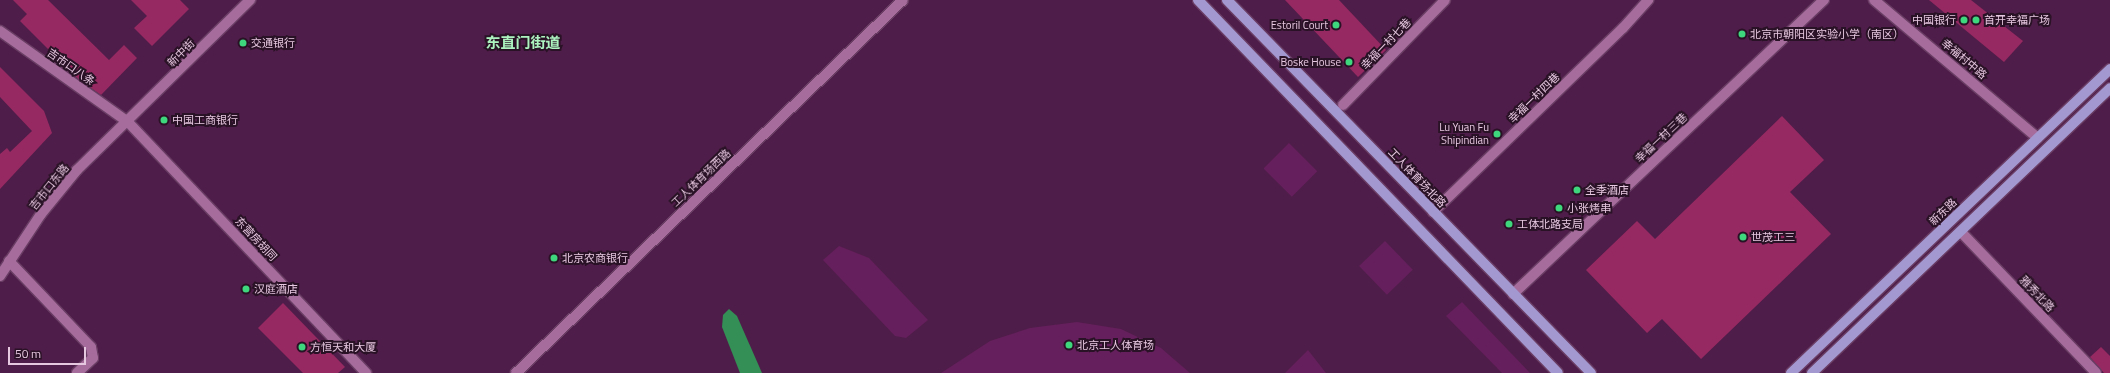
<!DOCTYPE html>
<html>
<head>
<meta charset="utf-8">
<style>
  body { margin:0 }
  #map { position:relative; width:2110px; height:373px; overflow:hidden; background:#4f1d49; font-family:"Titillium Web","Noto Sans SC",sans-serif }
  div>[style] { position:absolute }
  .green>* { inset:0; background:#641f5c; transform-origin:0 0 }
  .water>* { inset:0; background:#338f55 }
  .building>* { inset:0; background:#962962 }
  .roads { filter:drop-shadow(1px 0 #693d64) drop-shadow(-1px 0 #693d64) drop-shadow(0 1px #693d64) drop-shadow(0 -1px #693d64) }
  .minor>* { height:10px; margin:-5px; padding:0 5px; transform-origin:5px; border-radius:5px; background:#a56c9c }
  .major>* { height:10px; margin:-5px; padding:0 5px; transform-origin:5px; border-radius:5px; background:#a498d1 }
  .dots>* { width:11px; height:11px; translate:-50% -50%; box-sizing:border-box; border:2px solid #291225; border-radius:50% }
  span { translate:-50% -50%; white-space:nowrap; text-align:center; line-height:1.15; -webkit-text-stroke:4px #291225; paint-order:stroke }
  .poi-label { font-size:11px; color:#e7c8e1 }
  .right { translate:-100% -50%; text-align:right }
  .left { translate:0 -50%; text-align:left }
  .street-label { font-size:11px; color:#e7c8e1 }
  .district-label { font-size:15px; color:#acf3c0; font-weight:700 }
  .scale { position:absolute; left:8px; top:347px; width:78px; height:18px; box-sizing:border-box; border:2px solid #e7c8e1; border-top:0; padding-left:5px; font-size:12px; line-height:14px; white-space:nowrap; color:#e7c8e1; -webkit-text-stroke:3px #291225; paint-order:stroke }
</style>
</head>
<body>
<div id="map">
  <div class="green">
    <div style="left:1289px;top:143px;width:40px;height:36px;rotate:45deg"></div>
    <div style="left:1385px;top:241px;width:40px;height:36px;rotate:46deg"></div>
    <div style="clip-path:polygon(839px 246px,869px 258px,928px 320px,906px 338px,895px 336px,823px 260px)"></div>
    <div style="clip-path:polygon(1462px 302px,1530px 373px,1502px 373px,1446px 316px)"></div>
    <div style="clip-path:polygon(1077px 322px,1121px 329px,1161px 348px,1190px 373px,941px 373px,990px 341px,1030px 328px)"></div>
    <div style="clip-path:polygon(1308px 350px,1326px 373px,1285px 373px)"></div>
  </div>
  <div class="water">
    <div style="clip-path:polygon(729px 309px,737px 316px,762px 373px,740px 373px,722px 327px,723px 315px)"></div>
  </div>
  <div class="building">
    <div style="clip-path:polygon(13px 0,48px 0,109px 60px,124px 45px,137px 58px,101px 95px,78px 79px,20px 21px,27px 14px)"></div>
    <div style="clip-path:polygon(131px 0,180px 0,189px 9px,152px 46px,134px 28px,147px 16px)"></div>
    <div style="clip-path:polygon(1285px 0,1339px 0,1386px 50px,1358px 77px)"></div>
    <div style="clip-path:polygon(1929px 0,1971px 0,2023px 41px,2004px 62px)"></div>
    <div style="clip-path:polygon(0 67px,44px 111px,52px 133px,0 189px,0 154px,7px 148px,10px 152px,32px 131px,0 97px)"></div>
    <div style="clip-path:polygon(1782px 116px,1824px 160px,1790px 192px,1831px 234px,1701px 359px,1662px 319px,1647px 333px,1586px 270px,1637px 221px,1655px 239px)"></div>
    <div style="clip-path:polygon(283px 303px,345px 367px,338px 373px,303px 373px,258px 328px)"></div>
    <div style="clip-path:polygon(2101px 347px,2110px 356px,2110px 373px,2104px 373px,2090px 357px)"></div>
  </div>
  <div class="roads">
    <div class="minor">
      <div style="left:1874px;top:0;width:214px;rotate:40.1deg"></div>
      <div style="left:0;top:31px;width:157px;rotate:35.4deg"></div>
      <div style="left:128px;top:122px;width:346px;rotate:46.5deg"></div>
      <div style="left:1343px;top:105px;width:146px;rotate:-45.8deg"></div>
      <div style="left:1433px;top:212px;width:264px;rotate:-44.1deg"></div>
      <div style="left:1623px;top:28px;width:38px;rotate:-48deg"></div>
      <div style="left:1961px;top:232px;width:195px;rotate:46.2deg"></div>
      <div style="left:9px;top:261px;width:119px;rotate:46.4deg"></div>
      <div style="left:91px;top:347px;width:11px;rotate:80deg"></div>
      <div style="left:93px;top:358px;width:22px;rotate:137deg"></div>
      <div style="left:0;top:276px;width:74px;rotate:-56.5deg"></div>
      <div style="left:41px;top:214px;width:57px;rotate:-50.7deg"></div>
      <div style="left:77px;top:170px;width:243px;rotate:-44.5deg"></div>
      <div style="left:1513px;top:294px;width:428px;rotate:-43.4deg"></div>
      <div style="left:516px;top:373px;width:537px;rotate:-43.94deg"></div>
    </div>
    <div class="major">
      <div style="left:1198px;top:0;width:518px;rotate:46.02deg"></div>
      <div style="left:1227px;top:0;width:521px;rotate:45.7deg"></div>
      <div style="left:1791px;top:373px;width:441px;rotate:-43.6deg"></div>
      <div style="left:1812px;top:373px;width:412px;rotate:-43.7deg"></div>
    </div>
  </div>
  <div class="dots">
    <div style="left:1964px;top:20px;background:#3fd77d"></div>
    <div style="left:1976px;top:20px;background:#3fd77d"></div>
    <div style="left:1336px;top:25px;background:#3fd77d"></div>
    <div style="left:1742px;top:34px;background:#3fd77d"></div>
    <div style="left:243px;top:43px;background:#3fd77d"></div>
    <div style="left:1349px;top:62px;background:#3fd77d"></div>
    <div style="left:164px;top:120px;background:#3fd77d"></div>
    <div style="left:1497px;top:134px;background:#3fd77d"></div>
    <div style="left:1577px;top:190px;background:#3fd77d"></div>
    <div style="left:1559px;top:208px;background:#3fd77d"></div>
    <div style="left:1509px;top:224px;background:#3fd77d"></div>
    <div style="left:1743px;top:237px;background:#3fd77d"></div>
    <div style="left:554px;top:258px;background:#3fd77d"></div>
    <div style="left:246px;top:289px;background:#3fd77d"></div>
    <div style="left:1069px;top:345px;background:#3fd77d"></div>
    <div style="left:302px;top:347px;background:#3fd77d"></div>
  </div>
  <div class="poi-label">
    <span class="right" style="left:1956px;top:20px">中国银行</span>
    <span class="left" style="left:1984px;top:20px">首开幸福广场</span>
    <span class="right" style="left:1328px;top:25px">Estoril Court</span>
    <span class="left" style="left:1750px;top:34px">北京市朝阳区实验小学（南区）</span>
    <span class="left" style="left:251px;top:43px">交通银行</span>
    <span class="right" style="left:1341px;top:62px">Boske House</span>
    <span class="left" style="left:172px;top:120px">中国工商银行</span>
    <span class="right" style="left:1489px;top:134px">Lu Yuan Fu<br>Shipindian</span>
    <span class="left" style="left:1585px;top:190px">全季酒店</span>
    <span class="left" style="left:1567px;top:208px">小张烤串</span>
    <span class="left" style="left:1517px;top:224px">工体北路支局</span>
    <span class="left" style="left:1751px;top:237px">世茂工三</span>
    <span class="left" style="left:562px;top:258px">北京农商银行</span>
    <span class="left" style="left:254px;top:289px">汉庭酒店</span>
    <span class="left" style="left:1077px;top:345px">北京工人体育场</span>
    <span class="left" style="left:310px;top:347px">方恒天和大厦</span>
  </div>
  <div class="street-label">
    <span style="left:1386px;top:44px;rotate:-46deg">幸福一村七巷</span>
    <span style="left:181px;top:53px;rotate:-45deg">新中街</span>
    <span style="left:1964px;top:59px;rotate:40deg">幸福村中路</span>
    <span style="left:71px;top:67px;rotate:35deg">吉市口八条</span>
    <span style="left:1534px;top:98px;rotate:-44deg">幸福一村四巷</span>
    <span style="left:1661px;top:138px;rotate:-43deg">幸福一村三巷</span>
    <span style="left:701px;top:178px;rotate:-44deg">工人体育场西路</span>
    <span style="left:1417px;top:178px;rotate:46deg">工人体育场北路</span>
    <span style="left:49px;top:187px;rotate:-51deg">吉市口东路</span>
    <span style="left:1943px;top:212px;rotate:-44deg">新东路</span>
    <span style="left:256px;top:239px;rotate:47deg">东营房胡同</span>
    <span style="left:2037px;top:294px;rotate:46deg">雅秀北路</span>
  </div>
  <div class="district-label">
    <span style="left:523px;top:43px">东直门街道</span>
  </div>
  <div class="scale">50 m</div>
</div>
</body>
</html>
